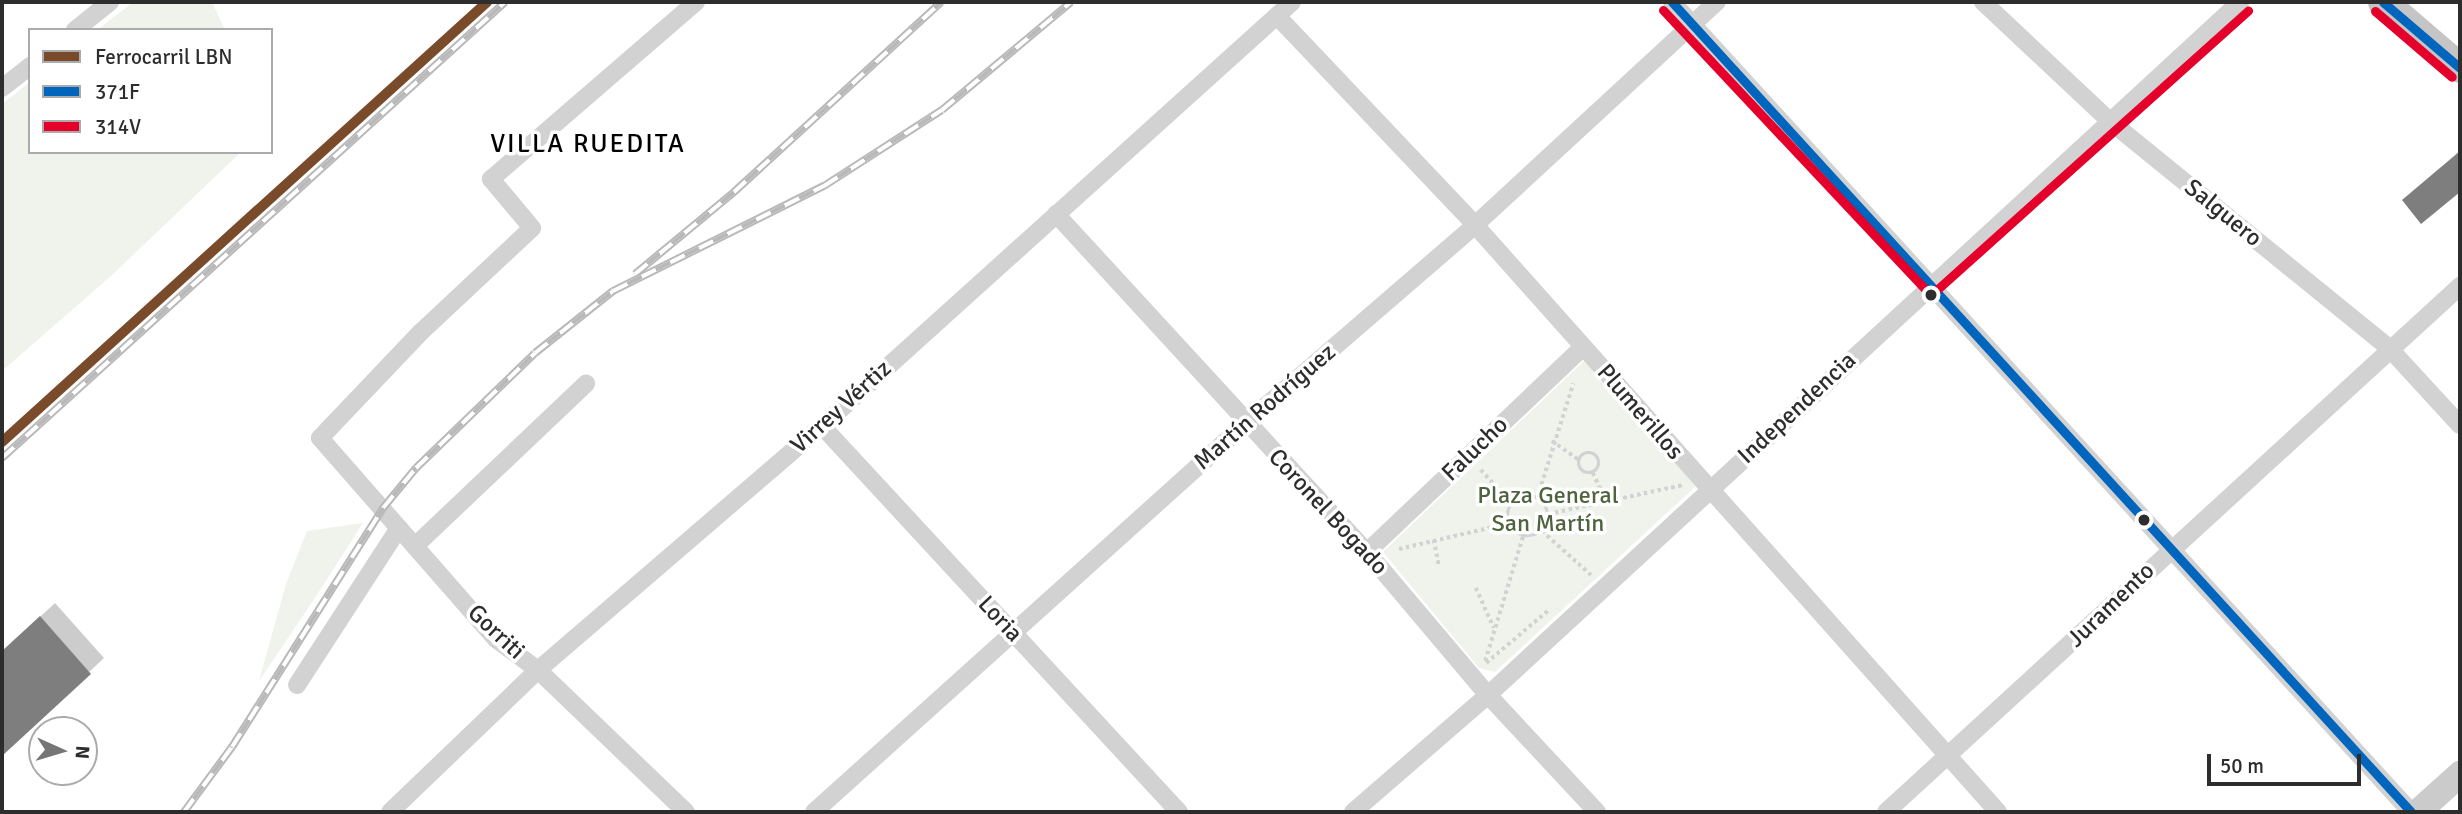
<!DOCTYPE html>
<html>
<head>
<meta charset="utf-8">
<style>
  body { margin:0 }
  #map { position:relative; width:2462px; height:814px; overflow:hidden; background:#fff; font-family:Signika,sans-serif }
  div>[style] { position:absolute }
  .green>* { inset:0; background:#eff3ec }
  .shadow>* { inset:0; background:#0003 }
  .building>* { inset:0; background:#7e7e7e }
  .path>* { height:3.5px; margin-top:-1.75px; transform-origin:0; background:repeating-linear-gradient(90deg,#d2d2d2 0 3.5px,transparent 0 7px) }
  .path>.ring { margin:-1.75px; padding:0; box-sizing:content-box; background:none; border:3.5px solid #d2d2d2; border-radius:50% }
  .street>* { height:18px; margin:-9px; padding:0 9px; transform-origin:9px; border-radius:9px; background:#d2d2d2 }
  .secondary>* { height:26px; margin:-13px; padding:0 13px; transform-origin:13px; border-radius:13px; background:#cbcbcb }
  .primary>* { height:30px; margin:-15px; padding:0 15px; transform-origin:15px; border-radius:15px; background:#c5c5c5 }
  .rail>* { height:8px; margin-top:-4px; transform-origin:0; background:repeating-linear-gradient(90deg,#fff 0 16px,#b9b9b9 0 32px); box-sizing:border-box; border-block:2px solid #b9b9b9 }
  .bus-1>* { height:9px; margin:-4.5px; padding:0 4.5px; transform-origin:4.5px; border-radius:4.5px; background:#0065bd }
  .bus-2>* { height:9px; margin:-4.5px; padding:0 4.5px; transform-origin:4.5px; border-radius:4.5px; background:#e4002b }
  .rail-1>* { height:10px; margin:-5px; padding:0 5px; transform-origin:5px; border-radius:5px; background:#7a4b2a }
  .dots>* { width:19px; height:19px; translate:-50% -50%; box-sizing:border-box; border:4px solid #fff; border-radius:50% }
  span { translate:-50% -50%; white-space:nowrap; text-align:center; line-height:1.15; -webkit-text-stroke:7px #fff; paint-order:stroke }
  .street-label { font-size:24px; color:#2d2d2d }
  .park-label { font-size:24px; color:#4f633f }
  .neighbourhood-label { font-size:26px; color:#000; letter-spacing:2px }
  .frame { position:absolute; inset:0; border:4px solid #2d2d2d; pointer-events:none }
  .legend { position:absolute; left:28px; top:28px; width:245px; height:126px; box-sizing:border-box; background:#fff; border:2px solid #ababab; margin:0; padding:9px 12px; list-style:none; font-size:21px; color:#2d2d2d }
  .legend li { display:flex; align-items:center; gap:14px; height:35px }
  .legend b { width:35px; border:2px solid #ababab }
  .north { position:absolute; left:28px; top:716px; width:70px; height:70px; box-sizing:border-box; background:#fff; border:2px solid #ababab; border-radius:50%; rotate:94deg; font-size:19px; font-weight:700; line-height:28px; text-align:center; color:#2d2d2d }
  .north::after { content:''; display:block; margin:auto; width:24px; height:32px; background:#767676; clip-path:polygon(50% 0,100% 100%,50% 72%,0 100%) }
  .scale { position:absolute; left:2207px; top:754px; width:154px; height:32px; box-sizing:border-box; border:4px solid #2d2d2d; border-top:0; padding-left:9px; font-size:21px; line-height:24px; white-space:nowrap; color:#2d2d2d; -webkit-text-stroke:5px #fff; paint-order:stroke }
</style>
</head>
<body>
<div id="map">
  <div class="green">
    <div style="clip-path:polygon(133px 2px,212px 2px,225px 30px,97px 30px)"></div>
    <div style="clip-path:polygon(30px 82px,30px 152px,241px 152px,111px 276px,2px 371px,2px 104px)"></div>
    <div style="clip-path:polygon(1585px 360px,1696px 486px,1495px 672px,1479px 668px,1383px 552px)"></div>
    <div style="clip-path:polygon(363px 523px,311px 604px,259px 681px,286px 584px,307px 531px)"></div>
  </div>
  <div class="shadow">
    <div style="clip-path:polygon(55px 603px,104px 658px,2px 754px,2px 652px)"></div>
  </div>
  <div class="building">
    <div style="clip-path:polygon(2460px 151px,2460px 192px,2421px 224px,2402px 200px)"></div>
    <div style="clip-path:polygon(40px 616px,91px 674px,2px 756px,2px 651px)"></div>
  </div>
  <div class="path">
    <div style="left:1552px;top:441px;width:33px;rotate:35deg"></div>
    <div class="ring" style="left:1579px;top:453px;width:16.5px;height:16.5px"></div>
    <div style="left:1481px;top:470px;width:46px;rotate:47.6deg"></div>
    <div style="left:1593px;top:473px;width:31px;rotate:65deg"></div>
    <div class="ring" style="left:1508px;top:496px;width:36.5px;height:36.5px"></div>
    <div style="left:1537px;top:498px;width:120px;rotate:-72.5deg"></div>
    <div style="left:1548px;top:514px;width:138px;rotate:-12.1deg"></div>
    <div style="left:1542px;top:531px;width:66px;rotate:41.9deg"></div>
    <div style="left:1434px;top:540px;width:25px;rotate:79deg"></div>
    <div style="left:1399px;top:549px;width:114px;rotate:-13.2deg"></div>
    <div style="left:1476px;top:588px;width:44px;rotate:65.8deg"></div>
    <div style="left:1485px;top:661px;width:131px;rotate:-73.1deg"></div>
    <div style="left:1486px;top:663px;width:84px;rotate:-40.2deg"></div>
  </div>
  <div class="street">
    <div style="left:1672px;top:2px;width:1096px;rotate:47.62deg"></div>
    <div style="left:1983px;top:2px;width:175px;rotate:43.2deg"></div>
    <div style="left:2111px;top:122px;width:360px;rotate:39.1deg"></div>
    <div style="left:2390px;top:349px;width:103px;rotate:47.4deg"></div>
    <div style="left:1277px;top:16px;width:288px;rotate:46.5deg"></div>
    <div style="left:1475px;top:225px;width:786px;rotate:48.3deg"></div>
    <div style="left:75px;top:30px;width:45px;rotate:-38.7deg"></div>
    <div style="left:2px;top:88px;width:36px;rotate:-38deg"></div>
    <div style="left:1056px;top:214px;width:459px;rotate:47.4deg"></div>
    <div style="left:1367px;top:552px;width:187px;rotate:49.8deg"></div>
    <div style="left:1488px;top:695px;width:160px;rotate:47deg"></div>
    <div style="left:822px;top:426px;width:526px;rotate:47.24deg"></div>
    <div style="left:415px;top:546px;width:236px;rotate:-43.5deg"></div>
    <div style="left:1367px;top:552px;width:298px;rotate:-43.5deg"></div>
    <div style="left:297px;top:685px;width:187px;rotate:-57deg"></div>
    <div style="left:390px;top:812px;width:205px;rotate:-43.8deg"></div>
    <div style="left:538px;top:670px;width:374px;rotate:-40.7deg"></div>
    <div style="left:822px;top:426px;width:633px;rotate:-42.05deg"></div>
    <div style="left:686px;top:812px;width:205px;rotate:-136.2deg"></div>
    <div style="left:538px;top:670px;width:52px;rotate:-143.6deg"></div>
    <div style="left:496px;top:639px;width:267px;rotate:-131.2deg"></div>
    <div style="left:320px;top:438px;width:146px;rotate:-46.4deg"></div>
    <div style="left:421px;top:332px;width:152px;rotate:-43.1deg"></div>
    <div style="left:532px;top:228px;width:64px;rotate:-129.9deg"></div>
    <div style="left:491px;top:179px;width:271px;rotate:-40.8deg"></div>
    <div style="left:814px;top:812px;width:581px;rotate:-42deg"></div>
    <div style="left:1246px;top:423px;width:303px;rotate:-40.8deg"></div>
    <div style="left:1475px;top:225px;width:329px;rotate:-42.7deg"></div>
    <div style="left:1353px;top:812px;width:179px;rotate:-40.9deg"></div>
    <div style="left:1488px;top:695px;width:1023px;rotate:-42.66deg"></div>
    <div style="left:1886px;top:812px;width:779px;rotate:-42.5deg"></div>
  </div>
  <div class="secondary">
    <div style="left:2418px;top:812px;width:57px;rotate:-42.1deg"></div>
  </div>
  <div class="primary">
    <div style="left:2383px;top:2px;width:101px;rotate:40.6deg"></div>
  </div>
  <div class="rail">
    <div style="left:635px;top:274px;width:129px;rotate:-39.6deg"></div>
    <div style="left:734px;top:192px;width:281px;rotate:-42.5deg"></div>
    <div style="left:2px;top:458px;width:679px;rotate:-42.19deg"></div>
    <div style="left:184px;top:812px;width:81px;rotate:-53.6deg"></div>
    <div style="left:232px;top:747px;width:283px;rotate:-57.7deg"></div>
    <div style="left:383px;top:508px;width:52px;rotate:-50.5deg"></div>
    <div style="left:416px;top:468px;width:165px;rotate:-44deg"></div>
    <div style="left:535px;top:353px;width:100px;rotate:-38.5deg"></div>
    <div style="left:613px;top:291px;width:236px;rotate:-26.5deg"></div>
    <div style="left:824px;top:186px;width:140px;rotate:-32.8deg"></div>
    <div style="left:942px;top:110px;width:168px;rotate:-39.9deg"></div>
  </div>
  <div class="bus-1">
    <div style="left:1672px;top:2px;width:1096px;rotate:47.62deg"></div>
    <div style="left:2383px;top:2px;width:101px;rotate:40.6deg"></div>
  </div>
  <div class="bus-2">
    <div style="left:1663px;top:10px;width:391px;rotate:46.8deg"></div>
    <div style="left:1931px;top:295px;width:426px;rotate:-41.9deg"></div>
    <div style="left:2375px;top:11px;width:101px;rotate:40.6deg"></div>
  </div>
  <div class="rail-1">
    <div style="left:2px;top:442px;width:655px;rotate:-42.21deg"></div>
  </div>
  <div class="dots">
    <div style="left:1931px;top:295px;background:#2d2d2d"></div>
    <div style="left:2144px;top:520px;background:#2d2d2d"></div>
  </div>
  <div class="street-label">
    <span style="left:2223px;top:213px;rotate:39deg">Salguero</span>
    <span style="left:841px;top:407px;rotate:-42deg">Virrey Vértiz</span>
    <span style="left:1265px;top:407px;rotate:-41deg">Martín Rodríguez</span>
    <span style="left:1797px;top:408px;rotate:-43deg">Independencia</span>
    <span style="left:1640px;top:412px;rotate:49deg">Plumerillos</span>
    <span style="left:1475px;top:449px;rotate:-44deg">Falucho</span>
    <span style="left:1328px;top:512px;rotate:47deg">Coronel Bogado</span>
    <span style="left:2111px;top:605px;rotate:-44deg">Juramento</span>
    <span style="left:1000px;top:619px;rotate:47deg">Loria</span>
    <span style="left:496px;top:632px;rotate:43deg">Gorriti</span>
  </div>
  <div class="park-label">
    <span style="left:1548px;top:510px">Plaza General<br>San Martín</span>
  </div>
  <div class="neighbourhood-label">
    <span style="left:588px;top:145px">VILLA RUEDITA</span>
  </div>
  <div class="frame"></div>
  <ul class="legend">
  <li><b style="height:9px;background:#7a4b2a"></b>Ferrocarril LBN</li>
  <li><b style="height:9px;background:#0065bd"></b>371F</li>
  <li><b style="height:9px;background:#e4002b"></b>314V</li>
  </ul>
  <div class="north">N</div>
  <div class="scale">50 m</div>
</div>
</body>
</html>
